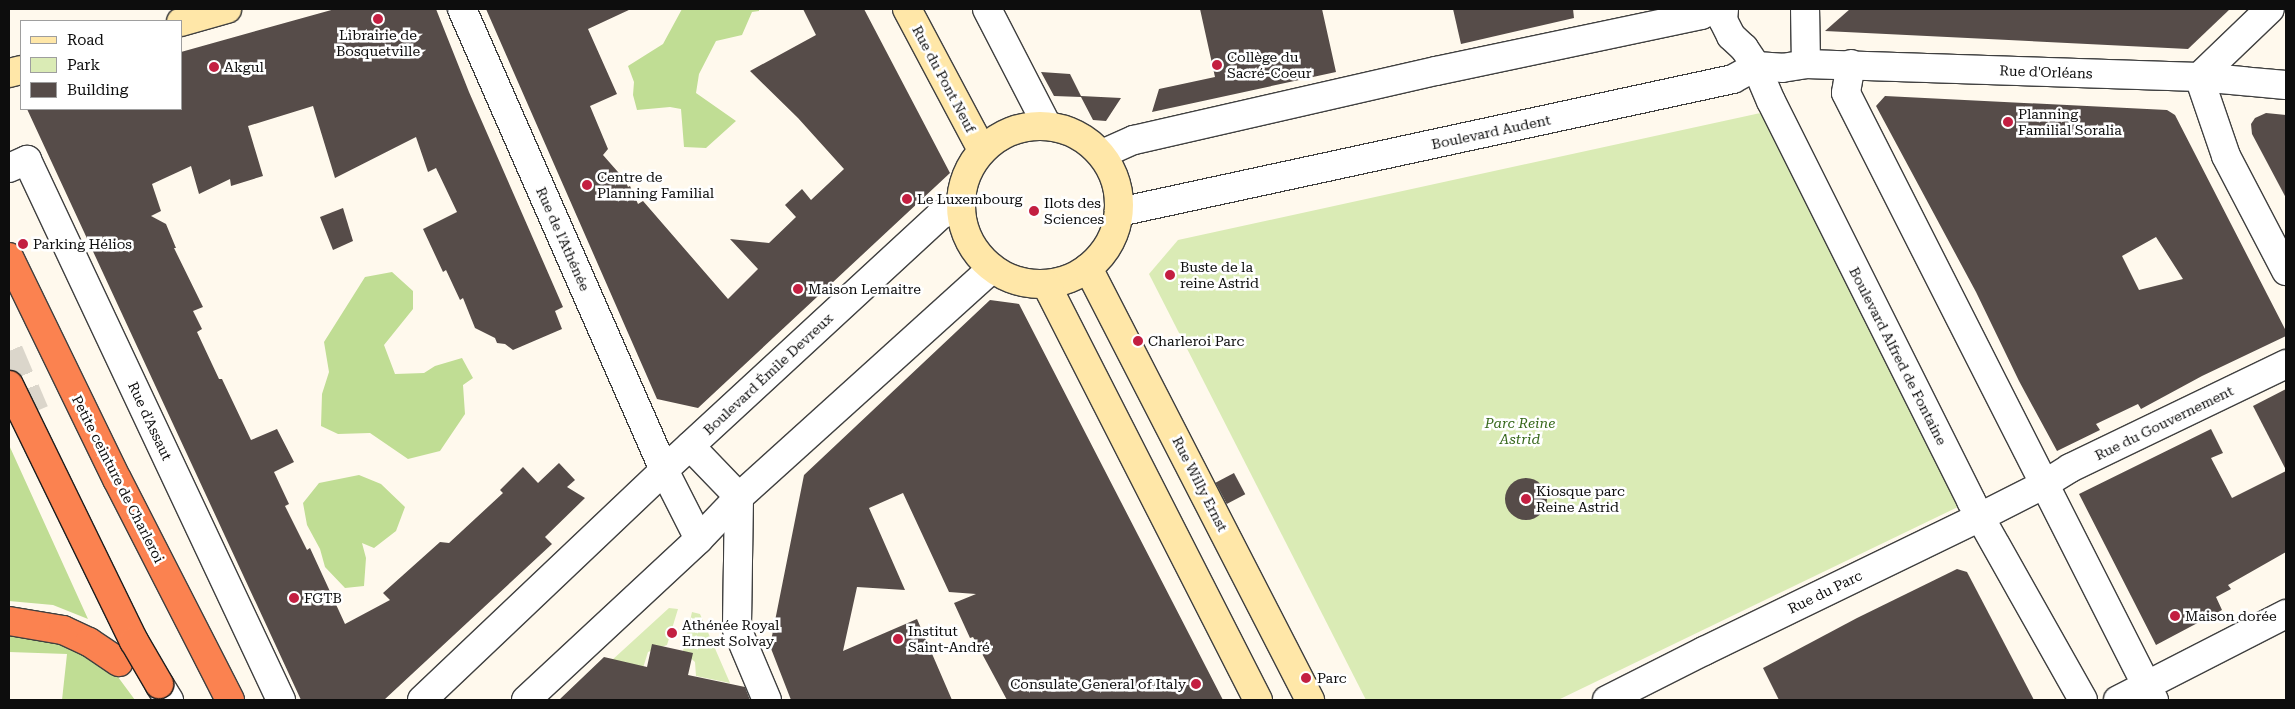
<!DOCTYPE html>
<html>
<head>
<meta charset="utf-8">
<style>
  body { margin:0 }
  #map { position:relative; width:2295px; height:709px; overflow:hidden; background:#fff9ed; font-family:"Roboto Serif",serif }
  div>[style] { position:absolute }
  .green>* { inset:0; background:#daebb5 }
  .forest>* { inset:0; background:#c0dd94 }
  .building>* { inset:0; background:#564c49; transform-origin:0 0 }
  .round { border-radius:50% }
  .motorway-tunnel>* { height:28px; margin-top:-14px; transform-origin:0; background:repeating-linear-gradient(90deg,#dbd6cb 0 28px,transparent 0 42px) }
  .roads { filter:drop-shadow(1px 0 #404040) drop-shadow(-1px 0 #404040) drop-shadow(0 1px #404040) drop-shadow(0 -1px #404040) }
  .minor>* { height:28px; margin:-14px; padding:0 14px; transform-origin:14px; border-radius:14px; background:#fff }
  .tertiary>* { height:28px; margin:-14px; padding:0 14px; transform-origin:14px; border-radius:14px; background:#fff }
  .secondary>* { height:28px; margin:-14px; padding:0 14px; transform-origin:14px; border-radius:14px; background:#ffe7a8 }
  .secondary>.ring { margin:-14px; padding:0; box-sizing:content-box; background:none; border:28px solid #ffe7a8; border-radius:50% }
  .motorway>* { height:28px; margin:-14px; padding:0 14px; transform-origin:14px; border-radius:14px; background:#fb8250 }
  .bridges { filter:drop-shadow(1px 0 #1e1e1e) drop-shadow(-1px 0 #1e1e1e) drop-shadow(0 1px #1e1e1e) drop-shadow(0 -1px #1e1e1e) }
  .motorway-bridge>* { height:28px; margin:-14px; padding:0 14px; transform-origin:14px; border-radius:14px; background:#fb8250 }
  .dots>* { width:14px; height:14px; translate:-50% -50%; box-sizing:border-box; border:2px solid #fff; border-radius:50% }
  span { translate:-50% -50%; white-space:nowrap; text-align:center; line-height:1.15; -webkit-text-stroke:5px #fff; paint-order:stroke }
  .poi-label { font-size:14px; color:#0d0d0d }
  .left { translate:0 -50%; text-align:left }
  .right { translate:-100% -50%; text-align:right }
  .street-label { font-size:14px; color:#0d0d0d }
  .park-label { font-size:14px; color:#37681b; font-style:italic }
  .frame { position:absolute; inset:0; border:10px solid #0d0d0d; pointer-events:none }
  .legend { position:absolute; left:20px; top:20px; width:162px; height:90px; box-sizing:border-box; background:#fff; border:1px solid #9e9e9e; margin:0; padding:6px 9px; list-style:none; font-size:15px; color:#0d0d0d }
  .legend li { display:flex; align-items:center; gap:10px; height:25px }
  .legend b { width:25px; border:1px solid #9e9e9e }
</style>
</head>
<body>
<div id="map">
  <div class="green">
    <div style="clip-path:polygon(1765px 112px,1962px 505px,1558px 700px,1366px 700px,1149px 274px,1178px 240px)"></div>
    <div style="clip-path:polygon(669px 608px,678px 609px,667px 645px,648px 652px,643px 668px,611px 661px)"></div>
    <div style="clip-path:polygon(692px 612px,700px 614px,730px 683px,696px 676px,695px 662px,683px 651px)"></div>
  </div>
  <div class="forest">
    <div style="clip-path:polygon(682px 9px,759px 9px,759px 11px,752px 12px,742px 35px,716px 41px,699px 74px,696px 93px,736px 121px,706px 148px,684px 147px,681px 109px,670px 107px,637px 110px,633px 95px,634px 82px,628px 66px,663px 44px)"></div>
    <div style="clip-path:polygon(392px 272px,413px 291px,413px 309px,384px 345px,395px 374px,424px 373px,435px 366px,462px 358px,473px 378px,463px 385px,465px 414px,440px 451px,408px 459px,370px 433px,338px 434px,321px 426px,322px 394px,329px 372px,324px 342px,365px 277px)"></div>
    <div style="clip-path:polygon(9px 445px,88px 619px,53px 605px,9px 601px)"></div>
    <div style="clip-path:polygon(359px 475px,381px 484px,405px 507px,396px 531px,374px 548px,362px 543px,366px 558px,364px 586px,345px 588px,325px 567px,320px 549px,307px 525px,303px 503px,319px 483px)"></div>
    <div style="clip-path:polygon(9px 633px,60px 641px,98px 658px,118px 677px,135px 700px,62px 700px,67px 654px,9px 652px)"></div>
  </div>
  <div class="building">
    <div style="clip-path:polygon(335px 9px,436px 9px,469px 92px,563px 307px,555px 311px,562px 329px,513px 350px,505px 344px,497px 343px,495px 338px,475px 328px,463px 298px,460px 300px,446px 270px,443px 272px,423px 229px,457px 212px,436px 168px,428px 172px,416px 137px,335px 178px,313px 106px,248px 126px,263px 176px,231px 186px,230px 179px,199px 194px,191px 166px,152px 184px,161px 211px,151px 216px,166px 224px,176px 248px,174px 248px,203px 307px,193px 311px,202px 329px,197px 332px,219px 379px,222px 379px,251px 440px,277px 429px,294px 462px,274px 472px,289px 504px,285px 506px,307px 550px,310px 548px,345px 624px,390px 600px,383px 593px,440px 542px,449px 543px,503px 493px,500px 490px,523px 467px,538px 483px,559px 463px,575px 480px,567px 487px,585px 498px,545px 537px,552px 544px,384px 700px,301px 700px,27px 109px,181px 109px,181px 52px)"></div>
    <div style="clip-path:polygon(486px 9px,631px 9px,588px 29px,617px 94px,590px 106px,608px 149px,603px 155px,625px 180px,628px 187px,630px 186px,638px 204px,643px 201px,728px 299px,758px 269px,730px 239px,769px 243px,796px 217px,785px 205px,802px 189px,811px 200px,844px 169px,798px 118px,750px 71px,816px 35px,803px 9px,864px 9px,950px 173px,698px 408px,657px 399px)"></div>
    <div style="clip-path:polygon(1200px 9px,1322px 9px,1336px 72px,1152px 112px,1159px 89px,1215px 77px)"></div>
    <div style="clip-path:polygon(1453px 9px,1573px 9px,1574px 18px,1461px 44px)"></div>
    <div style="clip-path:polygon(1850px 9px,2230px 9px,2188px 49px,1825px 31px)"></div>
    <div style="clip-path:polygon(1041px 72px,1070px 74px,1081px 96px,1121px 98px,1106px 121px,1093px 120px,1081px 97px,1054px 96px)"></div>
    <div style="clip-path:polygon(evenodd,1885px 96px,2167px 110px,2175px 115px,2286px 331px,2286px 336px,2202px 376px,2141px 409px,2138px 404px,2096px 424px,2100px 430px,2057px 451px,2019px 381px,1976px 292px,1876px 106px,1885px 96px,2156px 237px,2183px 279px,2139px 290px,2122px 256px,2156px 237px)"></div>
    <div style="clip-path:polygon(2266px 113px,2286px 115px,2286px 198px,2252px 134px,2251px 124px,2255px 118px)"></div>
    <div style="clip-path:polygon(343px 208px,353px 241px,333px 250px,320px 217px)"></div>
    <div style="clip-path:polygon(990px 300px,1019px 304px,1223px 700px,1007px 700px,973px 637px,970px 638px,954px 603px,976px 594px,949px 592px,903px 493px,869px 508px,905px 590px,857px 587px,843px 651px,917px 619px,952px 700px,791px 700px,770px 646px,804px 475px)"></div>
    <div style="clip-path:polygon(2286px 389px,2286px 470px,2253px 406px)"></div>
    <div style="clip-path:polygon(2211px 429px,2223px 453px,2211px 458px,2232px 498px,2286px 471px,2286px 552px,2228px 585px,2231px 589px,2216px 597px,2222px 610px,2156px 645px,2079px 494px)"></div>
    <div style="left:1234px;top:473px;width:24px;height:21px;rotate:62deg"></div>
    <div class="round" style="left:1505px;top:478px;width:42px;height:42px"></div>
    <div style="clip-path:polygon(1957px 569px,1967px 572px,2034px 700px,1779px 700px,1763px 668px,1857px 618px)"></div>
    <div style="clip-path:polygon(652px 644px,693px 653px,688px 675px,745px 687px,750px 700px,559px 700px,604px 657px,647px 667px)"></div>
  </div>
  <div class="motorway-tunnel">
    <div style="left:9px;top:351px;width:66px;rotate:66.9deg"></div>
  </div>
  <div class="roads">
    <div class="minor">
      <div style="left:462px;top:9px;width:503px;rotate:66.34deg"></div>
      <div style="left:664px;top:470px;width:77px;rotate:63.1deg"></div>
      <div style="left:987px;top:9px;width:131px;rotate:62.7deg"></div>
      <div style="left:1806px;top:64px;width:393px;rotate:1.9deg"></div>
      <div style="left:2199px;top:77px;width:87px;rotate:5.3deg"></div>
      <div style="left:1851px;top:64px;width:29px;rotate:100deg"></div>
      <div style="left:1846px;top:93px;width:681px;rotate:63.1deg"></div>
      <div style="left:1756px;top:66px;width:38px;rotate:67deg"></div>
      <div style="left:1771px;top:101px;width:447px;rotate:63.4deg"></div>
      <div style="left:1971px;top:501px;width:228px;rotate:60.6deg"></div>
      <div style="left:2199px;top:77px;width:83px;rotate:71.1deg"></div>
      <div style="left:2226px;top:156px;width:130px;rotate:62.4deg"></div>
      <div style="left:2199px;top:77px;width:98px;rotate:-43.8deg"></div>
      <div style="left:9px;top:168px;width:20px;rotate:-24deg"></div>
      <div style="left:27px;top:160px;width:597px;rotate:64.81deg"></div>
      <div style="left:690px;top:446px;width:71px;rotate:46.1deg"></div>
      <div style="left:739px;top:497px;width:132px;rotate:90.9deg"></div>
      <div style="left:737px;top:629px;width:77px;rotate:67.1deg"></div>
      <div style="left:1607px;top:700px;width:109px;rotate:-26.8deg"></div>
      <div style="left:1704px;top:651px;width:307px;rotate:-25.9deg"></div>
      <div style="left:1980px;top:517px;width:71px;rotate:-26.9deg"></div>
      <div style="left:2043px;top:485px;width:32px;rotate:-32deg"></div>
      <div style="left:2070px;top:468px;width:240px;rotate:-25.7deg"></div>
      <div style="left:2118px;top:700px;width:189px;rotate:-27.1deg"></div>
    </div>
    <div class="tertiary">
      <div style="left:1724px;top:9px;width:11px;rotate:95deg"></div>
      <div style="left:1723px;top:20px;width:18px;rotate:63deg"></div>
      <div style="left:1731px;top:36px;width:18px;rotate:43deg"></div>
      <div style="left:1744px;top:48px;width:22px;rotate:56deg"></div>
      <div style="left:1102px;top:154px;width:35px;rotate:-24deg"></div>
      <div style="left:1134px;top:140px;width:310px;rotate:-12.9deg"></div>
      <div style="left:1436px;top:71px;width:271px;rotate:-11.9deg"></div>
      <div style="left:1701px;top:15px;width:13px;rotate:-29deg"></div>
      <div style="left:1119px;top:212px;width:628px;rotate:-12.22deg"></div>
      <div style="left:1733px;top:79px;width:26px;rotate:-29deg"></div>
      <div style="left:1756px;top:66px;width:26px;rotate:4deg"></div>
      <div style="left:1782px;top:68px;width:24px;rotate:-9deg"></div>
      <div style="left:1806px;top:64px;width:55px;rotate:-91deg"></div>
      <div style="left:159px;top:684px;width:19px;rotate:58deg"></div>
      <div style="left:422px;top:700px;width:334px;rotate:-43.5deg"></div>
      <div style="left:664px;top:470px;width:376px;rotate:-42.7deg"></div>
      <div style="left:940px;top:215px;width:22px;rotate:-22deg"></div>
      <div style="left:526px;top:700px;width:236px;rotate:-42.9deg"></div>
      <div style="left:699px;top:539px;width:58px;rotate:-46.4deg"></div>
      <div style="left:739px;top:497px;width:341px;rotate:-42.1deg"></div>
    </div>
    <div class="secondary">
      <div style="left:907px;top:9px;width:160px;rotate:62deg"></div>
      <div style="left:181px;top:22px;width:48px;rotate:-15.8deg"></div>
      <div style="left:9px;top:73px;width:12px;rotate:-14deg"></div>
      <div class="ring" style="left:961px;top:126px;width:130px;height:130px"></div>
      <div style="left:1088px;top:268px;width:486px;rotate:62.8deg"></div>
      <div style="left:1046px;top:284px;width:467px;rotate:63deg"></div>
    </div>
    <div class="motorway">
      <div style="left:9px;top:257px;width:247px;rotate:64.1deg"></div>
      <div style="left:117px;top:479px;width:248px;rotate:62.9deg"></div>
      <div style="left:9px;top:621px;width:55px;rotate:9.5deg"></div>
      <div style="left:63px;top:630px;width:29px;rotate:25deg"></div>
      <div style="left:89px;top:642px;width:36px;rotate:34deg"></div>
    </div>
  </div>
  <div class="bridges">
    <div class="motorway-bridge">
      <div style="left:9px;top:385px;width:285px;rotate:64deg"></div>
      <div style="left:134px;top:641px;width:50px;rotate:59.8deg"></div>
    </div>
  </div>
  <div class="dots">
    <div style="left:378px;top:19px;background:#c31f41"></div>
    <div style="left:1217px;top:65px;background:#c31f41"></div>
    <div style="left:214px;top:67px;background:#c31f41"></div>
    <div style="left:2008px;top:122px;background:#c31f41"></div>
    <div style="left:587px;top:185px;background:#c31f41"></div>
    <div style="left:907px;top:199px;background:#c31f41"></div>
    <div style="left:1034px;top:211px;background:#c31f41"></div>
    <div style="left:23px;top:244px;background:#c31f41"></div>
    <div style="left:1170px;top:275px;background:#c31f41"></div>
    <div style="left:798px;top:289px;background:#c31f41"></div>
    <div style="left:1138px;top:341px;background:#c31f41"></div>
    <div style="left:1526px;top:499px;background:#c31f41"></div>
    <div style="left:294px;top:598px;background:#c31f41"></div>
    <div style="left:2175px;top:616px;background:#c31f41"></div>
    <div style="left:672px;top:633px;background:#c31f41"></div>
    <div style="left:898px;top:639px;background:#c31f41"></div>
    <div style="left:1306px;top:678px;background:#c31f41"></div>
    <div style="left:1196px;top:684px;background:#c31f41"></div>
  </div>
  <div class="poi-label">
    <span style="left:378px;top:43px">Librairie de<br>Bosquetville</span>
    <span class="left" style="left:1227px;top:65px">Collège du<br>Sacré-Coeur</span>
    <span class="left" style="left:224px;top:67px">Akgul</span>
    <span class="left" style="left:2018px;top:122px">Planning<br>Familial Soralia</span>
    <span class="left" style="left:597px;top:185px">Centre de<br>Planning Familial</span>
    <span class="left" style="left:917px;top:199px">Le Luxembourg</span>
    <span class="left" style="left:1044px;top:211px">Ilots des<br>Sciences</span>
    <span class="left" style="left:33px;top:244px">Parking Hélios</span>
    <span class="left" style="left:1180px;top:275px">Buste de la<br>reine Astrid</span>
    <span class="left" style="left:808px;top:289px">Maison Lemaitre</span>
    <span class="left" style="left:1148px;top:341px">Charleroi Parc</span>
    <span class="left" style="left:1536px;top:499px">Kiosque parc<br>Reine Astrid</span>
    <span class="left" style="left:304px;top:598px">FGTB</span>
    <span class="left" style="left:2185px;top:616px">Maison dorée</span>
    <span class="left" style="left:682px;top:633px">Athénée Royal<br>Ernest Solvay</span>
    <span class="left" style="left:908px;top:639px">Institut<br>Saint-André</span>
    <span class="left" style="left:1317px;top:678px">Parc</span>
    <span class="right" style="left:1186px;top:684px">Consulate General of Italy</span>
  </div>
  <div class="street-label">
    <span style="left:2046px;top:72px;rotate:2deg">Rue d'Orléans</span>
    <span style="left:944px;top:79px;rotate:62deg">Rue du Pont Neuf</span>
    <span style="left:1491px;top:132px;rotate:-12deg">Boulevard Audent</span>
    <span style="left:563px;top:239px;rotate:66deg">Rue de l'Athénée</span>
    <span style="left:1898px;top:356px;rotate:63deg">Boulevard Alfred de Fontaine</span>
    <span style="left:768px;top:374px;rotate:-43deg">Boulevard Émile Devreux</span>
    <span style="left:150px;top:421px;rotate:65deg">Rue d'Assaut</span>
    <span style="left:2164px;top:423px;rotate:-26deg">Rue du Gouvernement</span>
    <span style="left:118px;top:479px;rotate:63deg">Petite ceinture de Charleroi</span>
    <span style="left:1200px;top:484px;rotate:63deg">Rue Willy Ernst</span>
    <span style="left:1825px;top:592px;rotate:-26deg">Rue du Parc</span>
  </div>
  <div class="park-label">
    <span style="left:1520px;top:431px">Parc Reine<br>Astrid</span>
  </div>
  <div class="frame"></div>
  <ul class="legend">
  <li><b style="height:6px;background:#ffe7a8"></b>Road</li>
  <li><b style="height:14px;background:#daebb5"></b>Park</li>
  <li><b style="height:14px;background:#564c49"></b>Building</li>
  </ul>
</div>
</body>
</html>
